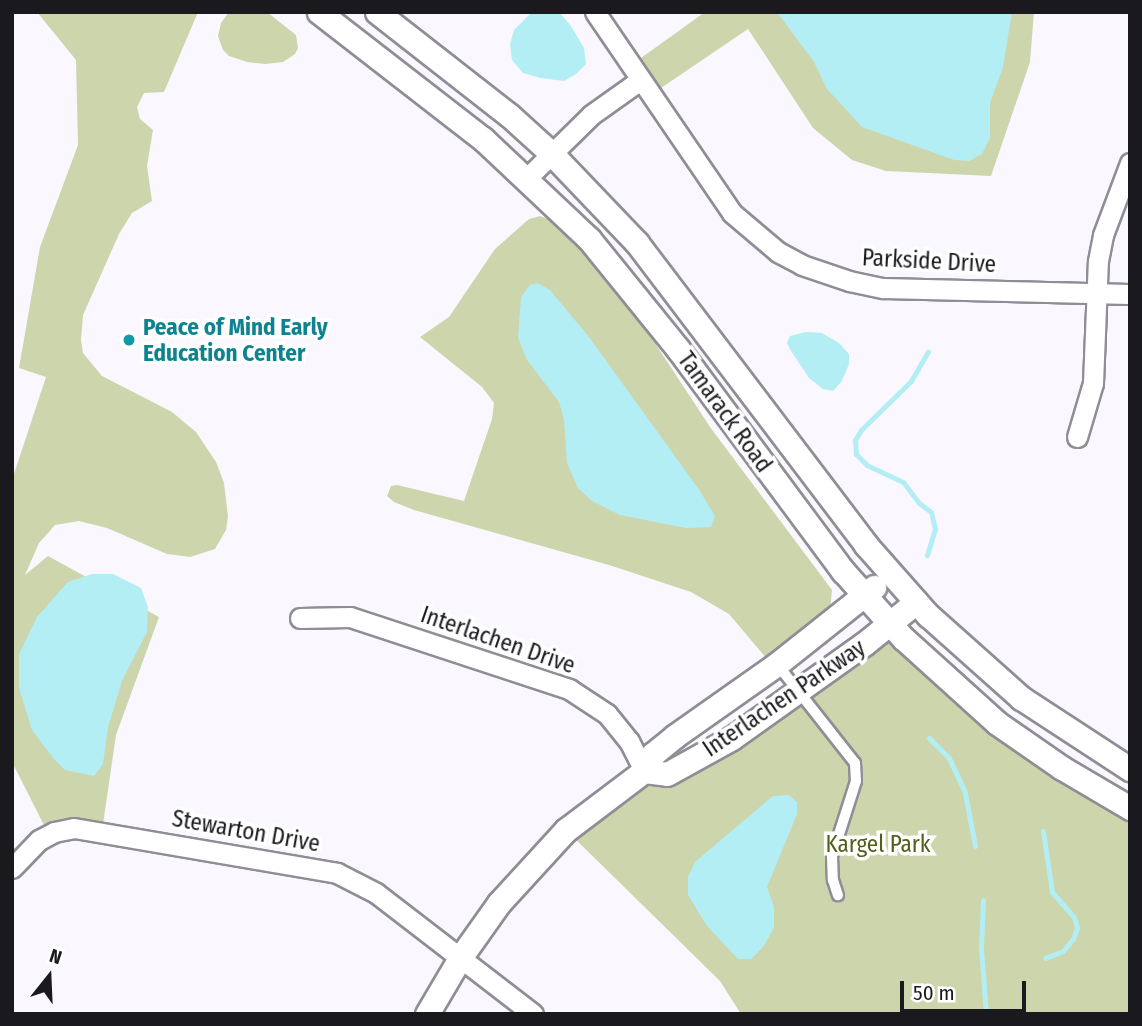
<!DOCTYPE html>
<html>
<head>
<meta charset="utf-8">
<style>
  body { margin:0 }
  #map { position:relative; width:1142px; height:1026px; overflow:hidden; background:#faf8fe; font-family:"Fira Sans Condensed",sans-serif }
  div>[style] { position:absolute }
  .green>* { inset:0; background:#ccd5ac }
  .water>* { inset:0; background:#b3eef5 }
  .stream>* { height:5px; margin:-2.5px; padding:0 2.5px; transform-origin:2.5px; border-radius:2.5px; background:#b3eef5 }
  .roads { filter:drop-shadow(2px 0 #908d96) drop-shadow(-2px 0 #908d96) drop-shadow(0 2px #908d96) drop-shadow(0 -2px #908d96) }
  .service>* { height:10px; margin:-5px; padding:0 5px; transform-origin:5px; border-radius:5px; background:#fff }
  .minor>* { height:19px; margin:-9.5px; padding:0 9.5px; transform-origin:9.5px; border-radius:9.5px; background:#fff }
  .tertiary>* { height:23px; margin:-11.5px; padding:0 11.5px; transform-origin:11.5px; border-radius:11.5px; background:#fff }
  .dots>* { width:19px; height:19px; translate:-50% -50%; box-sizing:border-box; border:4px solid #fff; border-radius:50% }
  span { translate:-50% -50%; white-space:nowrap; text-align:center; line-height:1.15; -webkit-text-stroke:7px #fff; paint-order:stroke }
  .street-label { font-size:23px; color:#1a191d }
  .culture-label { font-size:23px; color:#0d838f; font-weight:700 }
  .left { translate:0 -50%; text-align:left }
  .park-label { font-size:23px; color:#535e1b }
  .frame { position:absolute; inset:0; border:14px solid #1a191d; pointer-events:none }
  .north { position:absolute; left:14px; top:942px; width:70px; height:70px; -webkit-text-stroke:5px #fff; paint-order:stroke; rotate:18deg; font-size:19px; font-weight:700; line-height:28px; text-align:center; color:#1a191d }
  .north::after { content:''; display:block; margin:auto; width:24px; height:32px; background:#1a191d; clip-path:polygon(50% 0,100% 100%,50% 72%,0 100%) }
  .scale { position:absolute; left:900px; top:981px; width:126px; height:32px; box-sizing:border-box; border:4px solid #1a191d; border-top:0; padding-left:9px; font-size:21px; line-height:24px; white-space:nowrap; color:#1a191d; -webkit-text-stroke:5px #fff; paint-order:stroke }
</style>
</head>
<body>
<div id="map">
  <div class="green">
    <div style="clip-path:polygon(37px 12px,198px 12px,164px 92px,144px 93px,137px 107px,140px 119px,153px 130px,147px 166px,152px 201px,132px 213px,119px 234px,83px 315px,81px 340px,83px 353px,102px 376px,172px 412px,196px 432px,216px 462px,224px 483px,228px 516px,226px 530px,215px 549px,190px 557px,167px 554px,107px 528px,79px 521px,55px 525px,39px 543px,25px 575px,48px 556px,159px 617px,116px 735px,102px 831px,49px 835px,12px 762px,12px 480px,46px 377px,19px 368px,40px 247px,78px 145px,76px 60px)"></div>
    <div style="clip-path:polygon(229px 12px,267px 12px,296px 35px,298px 48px,295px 54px,283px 62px,265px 64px,247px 62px,229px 56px,223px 50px,218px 36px,221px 23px)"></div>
    <div style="clip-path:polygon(705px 12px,1034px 12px,1030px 62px,991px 176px,886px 171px,852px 160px,813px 128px,748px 29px,661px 88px,641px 58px)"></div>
    <div style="clip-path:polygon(540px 216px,558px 223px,628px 302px,710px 427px,832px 590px,830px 611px,767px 659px,729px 614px,691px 592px,609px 565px,414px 510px,394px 502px,387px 496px,391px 486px,397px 485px,464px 501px,492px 419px,494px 403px,482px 387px,420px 337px,449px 317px,495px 249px,529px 219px)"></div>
    <div style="clip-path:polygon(889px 624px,943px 677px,1130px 808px,1130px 1014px,741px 1014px,720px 981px,566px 830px,644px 771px,667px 774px)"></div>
  </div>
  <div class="water">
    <div style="clip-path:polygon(532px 12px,559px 12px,571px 26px,584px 48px,586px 64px,576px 74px,564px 81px,540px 78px,523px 73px,512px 60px,510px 44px,514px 30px)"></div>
    <div style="clip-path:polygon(777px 12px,1012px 12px,1003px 67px,990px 103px,990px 138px,982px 154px,969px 161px,954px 160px,862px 127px,827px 89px,814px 62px)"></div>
    <div style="clip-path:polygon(537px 283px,550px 290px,589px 337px,700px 491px,715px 516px,711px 527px,686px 528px,620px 515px,592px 501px,578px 488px,567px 463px,564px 420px,559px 402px,527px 360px,518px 338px,521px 297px,530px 285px)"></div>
    <div style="clip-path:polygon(806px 332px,822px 333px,839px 343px,849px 354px,849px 364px,842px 381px,833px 391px,823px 389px,809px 378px,791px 351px,787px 343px,790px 336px)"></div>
    <div style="clip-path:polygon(92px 574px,113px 574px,141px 588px,148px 607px,147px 632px,122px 681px,108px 727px,103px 764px,94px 776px,65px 770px,54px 759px,32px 730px,19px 688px,19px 654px,37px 617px,68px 582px)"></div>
    <div style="clip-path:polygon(789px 795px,797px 802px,797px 814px,767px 887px,774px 907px,774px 928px,763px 947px,751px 959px,738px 959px,707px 926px,688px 895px,688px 877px,695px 862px,773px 796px)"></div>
  </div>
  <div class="stream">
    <div style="left:927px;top:555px;width:27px;rotate:-73deg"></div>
    <div style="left:935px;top:529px;width:17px;rotate:-103deg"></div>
    <div style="left:931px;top:512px;width:15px;rotate:-143deg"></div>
    <div style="left:919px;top:503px;width:26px;rotate:-127deg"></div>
    <div style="left:903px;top:482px;width:40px;rotate:-155deg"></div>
    <div style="left:867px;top:465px;width:16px;rotate:-135deg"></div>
    <div style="left:856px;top:454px;width:14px;rotate:-94deg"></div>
    <div style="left:855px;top:440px;width:12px;rotate:-59deg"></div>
    <div style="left:861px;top:430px;width:70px;rotate:-44.4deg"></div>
    <div style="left:911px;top:381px;width:34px;rotate:-60deg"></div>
    <div style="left:929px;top:738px;width:28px;rotate:45deg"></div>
    <div style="left:949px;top:758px;width:38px;rotate:65deg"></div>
    <div style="left:965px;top:793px;width:54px;rotate:79.3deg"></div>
    <div style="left:1043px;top:831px;width:62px;rotate:81.6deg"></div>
    <div style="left:1052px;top:892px;width:33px;rotate:49deg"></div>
    <div style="left:1074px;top:917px;width:11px;rotate:75deg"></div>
    <div style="left:1077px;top:928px;width:12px;rotate:110deg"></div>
    <div style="left:1073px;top:939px;width:16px;rotate:130deg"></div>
    <div style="left:1063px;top:951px;width:19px;rotate:159deg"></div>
    <div style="left:983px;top:900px;width:48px;rotate:92.4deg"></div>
    <div style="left:981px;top:948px;width:66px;rotate:85.7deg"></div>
  </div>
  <div class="roads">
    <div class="service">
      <div style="left:777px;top:664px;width:126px;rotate:51.8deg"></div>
      <div style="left:855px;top:763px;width:18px;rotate:87deg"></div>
      <div style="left:856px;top:781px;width:79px;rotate:107.7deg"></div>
      <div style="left:832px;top:856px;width:24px;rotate:88deg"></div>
      <div style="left:833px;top:880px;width:16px;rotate:72deg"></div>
    </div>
    <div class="minor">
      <div style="left:595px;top:12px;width:243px;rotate:55.7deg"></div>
      <div style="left:732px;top:213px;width:60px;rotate:40.3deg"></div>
      <div style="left:778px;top:252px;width:27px;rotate:28deg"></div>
      <div style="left:802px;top:265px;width:50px;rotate:18.8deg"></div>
      <div style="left:849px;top:281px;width:35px;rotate:12deg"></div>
      <div style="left:883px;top:288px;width:247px;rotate:1.4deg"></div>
      <div style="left:527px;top:178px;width:90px;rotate:-44.5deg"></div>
      <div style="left:591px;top:115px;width:60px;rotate:-35.5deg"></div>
      <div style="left:1077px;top:437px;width:56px;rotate:-73.5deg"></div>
      <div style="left:1093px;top:383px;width:122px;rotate:-87.7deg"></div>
      <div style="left:1098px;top:261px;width:26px;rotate:-79deg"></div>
      <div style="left:1103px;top:235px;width:77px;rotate:-69.4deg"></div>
      <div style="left:300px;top:618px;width:50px;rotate:-1.1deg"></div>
      <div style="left:350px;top:617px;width:231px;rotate:18.2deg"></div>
      <div style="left:569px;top:689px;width:45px;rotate:33.3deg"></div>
      <div style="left:607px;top:714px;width:35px;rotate:51deg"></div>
      <div style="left:629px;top:741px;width:34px;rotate:63deg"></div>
      <div style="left:12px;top:868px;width:39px;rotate:-46deg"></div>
      <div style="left:39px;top:840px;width:17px;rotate:-28deg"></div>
      <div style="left:54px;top:832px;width:20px;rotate:-11deg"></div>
      <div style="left:74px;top:828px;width:267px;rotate:9.7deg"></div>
      <div style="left:337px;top:873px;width:44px;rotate:27.1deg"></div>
      <div style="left:376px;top:893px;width:198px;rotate:37.6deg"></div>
    </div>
    <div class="tertiary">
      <div style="left:319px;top:12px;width:207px;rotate:37.8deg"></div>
      <div style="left:483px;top:139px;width:146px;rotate:43.3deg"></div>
      <div style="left:589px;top:239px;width:141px;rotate:51deg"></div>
      <div style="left:678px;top:349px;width:277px;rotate:53.4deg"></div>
      <div style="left:843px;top:571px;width:90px;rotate:48.2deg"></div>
      <div style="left:903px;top:638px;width:127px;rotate:42.1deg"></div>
      <div style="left:997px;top:723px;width:79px;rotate:34.7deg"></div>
      <div style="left:1062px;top:768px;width:79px;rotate:30.5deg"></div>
      <div style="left:377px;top:12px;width:167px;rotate:38deg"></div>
      <div style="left:509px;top:115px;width:58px;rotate:42.2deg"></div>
      <div style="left:552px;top:154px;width:123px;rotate:46.3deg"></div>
      <div style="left:637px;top:243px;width:379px;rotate:52.8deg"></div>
      <div style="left:866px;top:545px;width:94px;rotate:48.5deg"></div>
      <div style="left:928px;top:615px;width:125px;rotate:41.7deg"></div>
      <div style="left:1021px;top:698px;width:130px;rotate:33.1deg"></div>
      <div style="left:644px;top:771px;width:23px;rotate:7deg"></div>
      <div style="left:667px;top:774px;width:74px;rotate:-29deg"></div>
      <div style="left:732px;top:738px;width:162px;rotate:-35.5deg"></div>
      <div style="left:864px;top:644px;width:67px;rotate:-38.9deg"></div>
      <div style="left:427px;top:1014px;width:65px;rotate:-59.5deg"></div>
      <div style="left:460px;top:958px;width:67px;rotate:-54.7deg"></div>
      <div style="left:499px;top:903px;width:99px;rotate:-47.5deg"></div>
      <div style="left:566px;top:830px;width:98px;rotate:-37.1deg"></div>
      <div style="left:644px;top:771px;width:19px;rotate:-62deg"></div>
      <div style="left:653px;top:754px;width:28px;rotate:-39deg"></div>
      <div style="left:675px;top:736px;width:125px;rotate:-35.2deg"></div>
      <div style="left:777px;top:664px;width:124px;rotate:-38.4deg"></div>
    </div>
  </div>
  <div class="dots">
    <div style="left:129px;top:340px;background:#0f9aa8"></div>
  </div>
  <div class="street-label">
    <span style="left:929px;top:261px;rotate:3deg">Parkside Drive</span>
    <span style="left:725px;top:412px;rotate:54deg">Tamarack Road</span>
    <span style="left:498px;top:640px;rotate:19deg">Interlachen Drive</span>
    <span style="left:784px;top:698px;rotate:-34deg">Interlachen Parkway</span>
    <span style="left:246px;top:831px;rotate:10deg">Stewarton Drive</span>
  </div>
  <div class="culture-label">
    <span class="left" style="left:143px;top:340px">Peace of Mind Early<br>Education Center</span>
  </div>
  <div class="park-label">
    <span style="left:878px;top:844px">Kargel Park</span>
  </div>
  <div class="frame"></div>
  <div class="north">N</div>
  <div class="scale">50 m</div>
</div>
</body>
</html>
